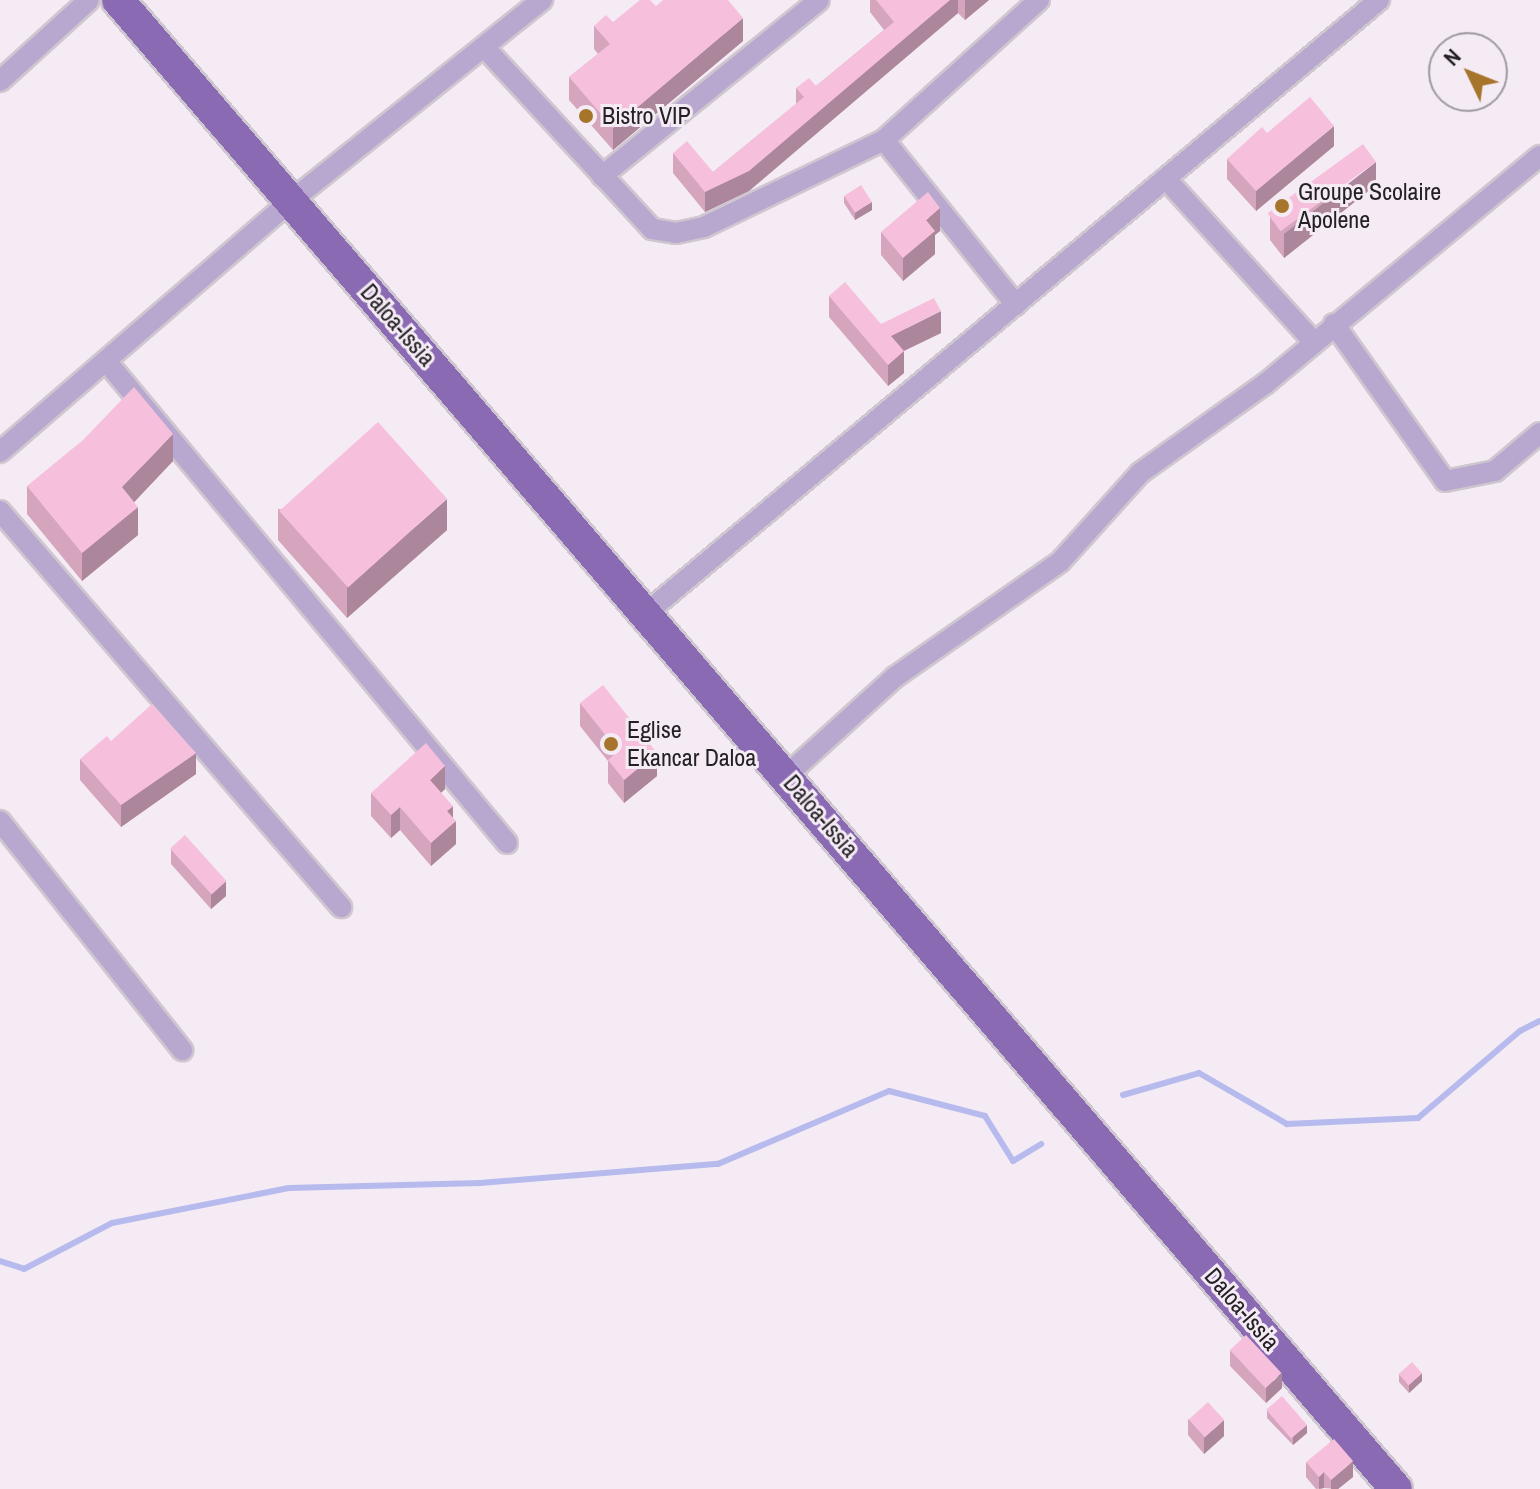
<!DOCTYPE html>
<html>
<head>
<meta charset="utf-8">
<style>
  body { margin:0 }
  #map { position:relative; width:1540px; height:1489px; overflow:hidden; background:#f5ebf5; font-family:"Archivo Narrow",sans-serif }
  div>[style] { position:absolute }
  .stream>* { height:6px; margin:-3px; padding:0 3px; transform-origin:3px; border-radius:3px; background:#b6baed }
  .roads { filter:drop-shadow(2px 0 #cfc7cf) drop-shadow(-2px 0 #cfc7cf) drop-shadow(0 2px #cfc7cf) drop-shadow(0 -2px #cfc7cf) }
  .minor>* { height:20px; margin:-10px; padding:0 10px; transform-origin:10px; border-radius:10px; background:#b8a8d0 }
  .primary>* { height:32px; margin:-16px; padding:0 16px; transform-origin:16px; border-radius:16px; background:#8a6bb3 }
  .wall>* { inset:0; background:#d4a5bd }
  .shaded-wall>* { inset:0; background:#ac869a }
  .building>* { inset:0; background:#f6c0dc; transform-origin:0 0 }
  .dots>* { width:22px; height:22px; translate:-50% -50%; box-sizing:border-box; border:4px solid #f5ebf5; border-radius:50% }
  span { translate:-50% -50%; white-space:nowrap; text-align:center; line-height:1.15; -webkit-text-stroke:6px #f5ebf5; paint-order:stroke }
  .poi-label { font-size:24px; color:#242124 }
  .left { translate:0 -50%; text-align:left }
  .street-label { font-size:24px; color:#242124 }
  .north { position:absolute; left:1428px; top:32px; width:80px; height:80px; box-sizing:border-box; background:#f5ebf5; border:2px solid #a19aa1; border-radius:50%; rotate:313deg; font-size:22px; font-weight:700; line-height:32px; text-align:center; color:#242124 }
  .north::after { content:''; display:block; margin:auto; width:28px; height:36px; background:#a6752b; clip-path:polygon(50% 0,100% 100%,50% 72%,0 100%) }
</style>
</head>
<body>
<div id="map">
  <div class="stream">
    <div style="left:1123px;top:1095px;width:79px;rotate:-16.1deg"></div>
    <div style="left:1199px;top:1073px;width:102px;rotate:30.1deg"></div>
    <div style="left:1287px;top:1124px;width:131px;rotate:-2.6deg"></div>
    <div style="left:1418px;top:1118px;width:134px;rotate:-40.5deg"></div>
    <div style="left:1520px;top:1031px;width:22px;rotate:-27deg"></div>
    <div style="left:0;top:1261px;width:25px;rotate:18deg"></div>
    <div style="left:24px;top:1269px;width:99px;rotate:-27.6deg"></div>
    <div style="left:112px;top:1223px;width:180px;rotate:-11.2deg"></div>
    <div style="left:289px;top:1188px;width:191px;rotate:-1.5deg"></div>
    <div style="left:480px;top:1183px;width:239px;rotate:-4.6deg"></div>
    <div style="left:718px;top:1164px;width:186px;rotate:-23.1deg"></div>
    <div style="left:889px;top:1091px;width:99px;rotate:14.6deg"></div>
    <div style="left:985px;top:1116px;width:53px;rotate:58.1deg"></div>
    <div style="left:1013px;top:1161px;width:33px;rotate:-31deg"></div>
  </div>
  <div class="roads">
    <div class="minor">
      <div style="left:485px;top:48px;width:246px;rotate:47.3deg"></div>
      <div style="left:652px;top:229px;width:24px;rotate:9deg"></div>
      <div style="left:676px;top:233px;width:29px;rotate:-12deg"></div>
      <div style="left:704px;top:227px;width:200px;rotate:-25.8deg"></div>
      <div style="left:884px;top:140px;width:209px;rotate:-42.1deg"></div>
      <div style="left:0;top:81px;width:120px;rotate:-42.3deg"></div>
      <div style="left:884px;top:140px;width:211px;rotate:51.3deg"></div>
      <div style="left:602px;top:176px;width:279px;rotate:-39deg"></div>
      <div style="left:1166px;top:179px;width:220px;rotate:47.8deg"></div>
      <div style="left:1334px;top:324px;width:192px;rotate:54.7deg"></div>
      <div style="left:1445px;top:481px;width:51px;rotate:-11.3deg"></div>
      <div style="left:1495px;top:471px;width:59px;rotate:-40.2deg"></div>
      <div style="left:106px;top:361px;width:627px;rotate:50.24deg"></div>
      <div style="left:0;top:452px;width:384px;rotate:-40.8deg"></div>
      <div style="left:291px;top:201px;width:322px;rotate:-38.7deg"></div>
      <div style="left:0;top:511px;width:523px;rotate:49.27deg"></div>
      <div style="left:645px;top:614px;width:957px;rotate:-39.91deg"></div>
      <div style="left:787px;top:775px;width:146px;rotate:-42.2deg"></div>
      <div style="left:895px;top:677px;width:201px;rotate:-34.9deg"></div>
      <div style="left:1060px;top:562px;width:120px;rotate:-48deg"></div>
      <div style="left:1140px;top:473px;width:153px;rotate:-35.5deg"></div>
      <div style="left:1265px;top:384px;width:357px;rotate:-39.7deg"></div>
      <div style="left:0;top:821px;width:293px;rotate:51.5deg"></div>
    </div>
    <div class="primary">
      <div style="left:118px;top:0;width:1962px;rotate:49.36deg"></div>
    </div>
  </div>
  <div class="wall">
    <div style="clip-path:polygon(870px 0,989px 0,965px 20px,958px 13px,749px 191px,705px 212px,673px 173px,673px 153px,713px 172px,796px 104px,796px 88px,816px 86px,884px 30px,870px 12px)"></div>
    <div style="clip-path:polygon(656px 6px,743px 41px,613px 150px,569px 100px,569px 77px,598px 54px,594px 49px,594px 26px,613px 22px)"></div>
    <div style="clip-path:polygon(1267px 133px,1334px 146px,1256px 211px,1227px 179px,1227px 159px)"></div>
    <div style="clip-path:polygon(1376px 185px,1284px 258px,1270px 240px,1270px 217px)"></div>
    <div style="clip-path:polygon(844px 196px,872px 210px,855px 220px,844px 203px)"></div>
    <div style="clip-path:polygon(940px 231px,935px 235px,935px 254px,903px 281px,881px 255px,881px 232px)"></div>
    <div style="clip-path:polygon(829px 296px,881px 324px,941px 333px,904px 351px,904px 373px,888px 386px,829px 317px)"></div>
    <div style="clip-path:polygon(173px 461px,134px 502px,138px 535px,82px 581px,27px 514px,27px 486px)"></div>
    <div style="clip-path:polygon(278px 509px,447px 530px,347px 618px,278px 540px)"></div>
    <div style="clip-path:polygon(580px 703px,657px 776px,624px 803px,608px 783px,608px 761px,580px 726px)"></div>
    <div style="clip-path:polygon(80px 759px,196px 774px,121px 827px,80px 780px)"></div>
    <div style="clip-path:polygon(445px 789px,441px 793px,453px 818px,456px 844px,431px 866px,400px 830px,391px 838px,371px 816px,371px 793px)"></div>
    <div style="clip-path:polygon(171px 849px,226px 896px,211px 909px,171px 864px)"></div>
    <div style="clip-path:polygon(1230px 1350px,1282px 1388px,1266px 1403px,1230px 1366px)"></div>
    <div style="clip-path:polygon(1399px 1374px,1422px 1381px,1409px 1393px,1399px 1382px)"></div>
    <div style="clip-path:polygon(1267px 1410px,1307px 1433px,1293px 1445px,1267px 1418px)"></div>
    <div style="clip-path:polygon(1188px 1419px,1224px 1436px,1204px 1454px,1188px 1435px)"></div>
    <div style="clip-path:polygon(1306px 1462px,1353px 1477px,1338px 1489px,1324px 1488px,1316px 1489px,1306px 1477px)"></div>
  </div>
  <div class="shaded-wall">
    <div style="clip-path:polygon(950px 0,958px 0,958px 13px,749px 191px,705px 212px,705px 192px)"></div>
    <div style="clip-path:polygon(965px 0,989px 0,965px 20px)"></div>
    <div style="clip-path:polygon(743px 18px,743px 41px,613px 150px,613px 128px)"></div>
    <div style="clip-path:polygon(1334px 126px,1334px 146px,1256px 211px,1256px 191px)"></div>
    <div style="clip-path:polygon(1376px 162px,1376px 185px,1284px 258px,1284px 234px)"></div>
    <div style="clip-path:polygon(872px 202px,872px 210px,855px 220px,855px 212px)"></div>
    <div style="clip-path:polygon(940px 208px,940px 231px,935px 235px,935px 254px,903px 281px,903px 258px,926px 220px)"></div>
    <div style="clip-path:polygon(941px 311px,941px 333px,891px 357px,891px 336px)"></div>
    <div style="clip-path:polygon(904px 351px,904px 373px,888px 386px,888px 365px)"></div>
    <div style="clip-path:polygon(173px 434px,173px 461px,122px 515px,122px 487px)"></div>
    <div style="clip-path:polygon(447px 499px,447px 530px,347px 618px,347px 587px)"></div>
    <div style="clip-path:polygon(138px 507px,138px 535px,82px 581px,82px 553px)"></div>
    <div style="clip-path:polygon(196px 753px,196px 774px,121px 827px,121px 805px)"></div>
    <div style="clip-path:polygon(657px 753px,657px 776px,624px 803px,624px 780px)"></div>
    <div style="clip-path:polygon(445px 766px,445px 789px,430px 803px,430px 780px)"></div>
    <div style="clip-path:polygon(453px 806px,453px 823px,456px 821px,456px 844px,431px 866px,431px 843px,447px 811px)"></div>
    <div style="clip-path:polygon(400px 807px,400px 830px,391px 838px,391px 815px)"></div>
    <div style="clip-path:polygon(226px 881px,226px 896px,211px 909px,211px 894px)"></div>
    <div style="clip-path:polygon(1282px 1373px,1282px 1388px,1266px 1403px,1266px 1388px)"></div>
    <div style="clip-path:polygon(1422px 1373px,1422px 1381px,1409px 1393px,1409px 1385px)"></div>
    <div style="clip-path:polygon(1224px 1420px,1224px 1436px,1204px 1454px,1204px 1438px)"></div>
    <div style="clip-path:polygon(1307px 1425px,1307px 1433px,1293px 1445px,1293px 1437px)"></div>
    <div style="clip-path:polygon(1353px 1461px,1353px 1477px,1338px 1489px,1331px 1489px,1331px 1480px)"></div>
    <div style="clip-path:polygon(1324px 1472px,1324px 1488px,1319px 1489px,1319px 1477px)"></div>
  </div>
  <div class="building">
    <div style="clip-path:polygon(640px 0,650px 0,656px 6px,663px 0,728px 0,743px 18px,613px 128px,569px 77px,610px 44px,594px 26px,606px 15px,613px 22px)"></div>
    <div style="clip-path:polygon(876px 0,950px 0,749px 171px,705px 192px,673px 153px,687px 141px,713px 172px,804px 97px,796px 88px,809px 78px,816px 86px,894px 22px)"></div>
    <div style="clip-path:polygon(1310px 97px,1334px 126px,1256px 191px,1227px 159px,1262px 127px,1267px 133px)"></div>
    <div style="left:1363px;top:144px;width:22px;height:118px;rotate:54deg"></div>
    <div style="left:861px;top:185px;width:20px;height:20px;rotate:57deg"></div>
    <div style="clip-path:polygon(928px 192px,940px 208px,926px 220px,935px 231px,903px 258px,881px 232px)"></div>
    <div style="clip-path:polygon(845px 282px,881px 324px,934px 298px,941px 311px,891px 336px,904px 351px,888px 365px,829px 296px)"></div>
    <div style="clip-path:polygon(134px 387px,173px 434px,122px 487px,138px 507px,82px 553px,27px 486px,83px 440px)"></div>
    <div style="left:378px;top:422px;width:103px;height:133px;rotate:48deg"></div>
    <div style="clip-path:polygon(603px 685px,657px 753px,624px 780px,608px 760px,618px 751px,580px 703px)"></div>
    <div style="clip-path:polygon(152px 704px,196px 753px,121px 805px,80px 759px,107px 736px,111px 741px)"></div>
    <div style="clip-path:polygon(426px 743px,445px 766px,430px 780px,453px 806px,447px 811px,456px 821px,431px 843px,400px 807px,391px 815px,371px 793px)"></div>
    <div style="left:185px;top:835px;width:62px;height:20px;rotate:48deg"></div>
    <div style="left:1246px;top:1335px;width:52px;height:22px;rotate:47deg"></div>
    <div style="left:1412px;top:1362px;width:15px;height:18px;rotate:48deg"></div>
    <div style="left:1282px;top:1396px;width:38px;height:21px;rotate:49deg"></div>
    <div style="left:1208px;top:1402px;width:24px;height:26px;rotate:48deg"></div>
    <div style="clip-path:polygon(1334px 1439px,1353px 1461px,1331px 1480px,1324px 1472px,1319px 1477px,1306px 1462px)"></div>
  </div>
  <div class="dots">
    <div style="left:586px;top:116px;background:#a6752b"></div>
    <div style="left:1282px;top:206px;background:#a6752b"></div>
    <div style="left:611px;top:744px;background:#a6752b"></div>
  </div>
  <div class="poi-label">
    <span class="left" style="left:602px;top:116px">Bistro VIP</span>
    <span class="left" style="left:1298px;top:206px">Groupe Scolaire<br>Apolene</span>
    <span class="left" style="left:627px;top:744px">Eglise<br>Ekancar Daloa</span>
  </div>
  <div class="street-label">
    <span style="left:398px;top:325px;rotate:49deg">Daloa-Issia</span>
    <span style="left:821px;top:816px;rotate:49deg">Daloa-Issia</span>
    <span style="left:1242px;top:1309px;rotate:49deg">Daloa-Issia</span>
  </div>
  <div class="north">N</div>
</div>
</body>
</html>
